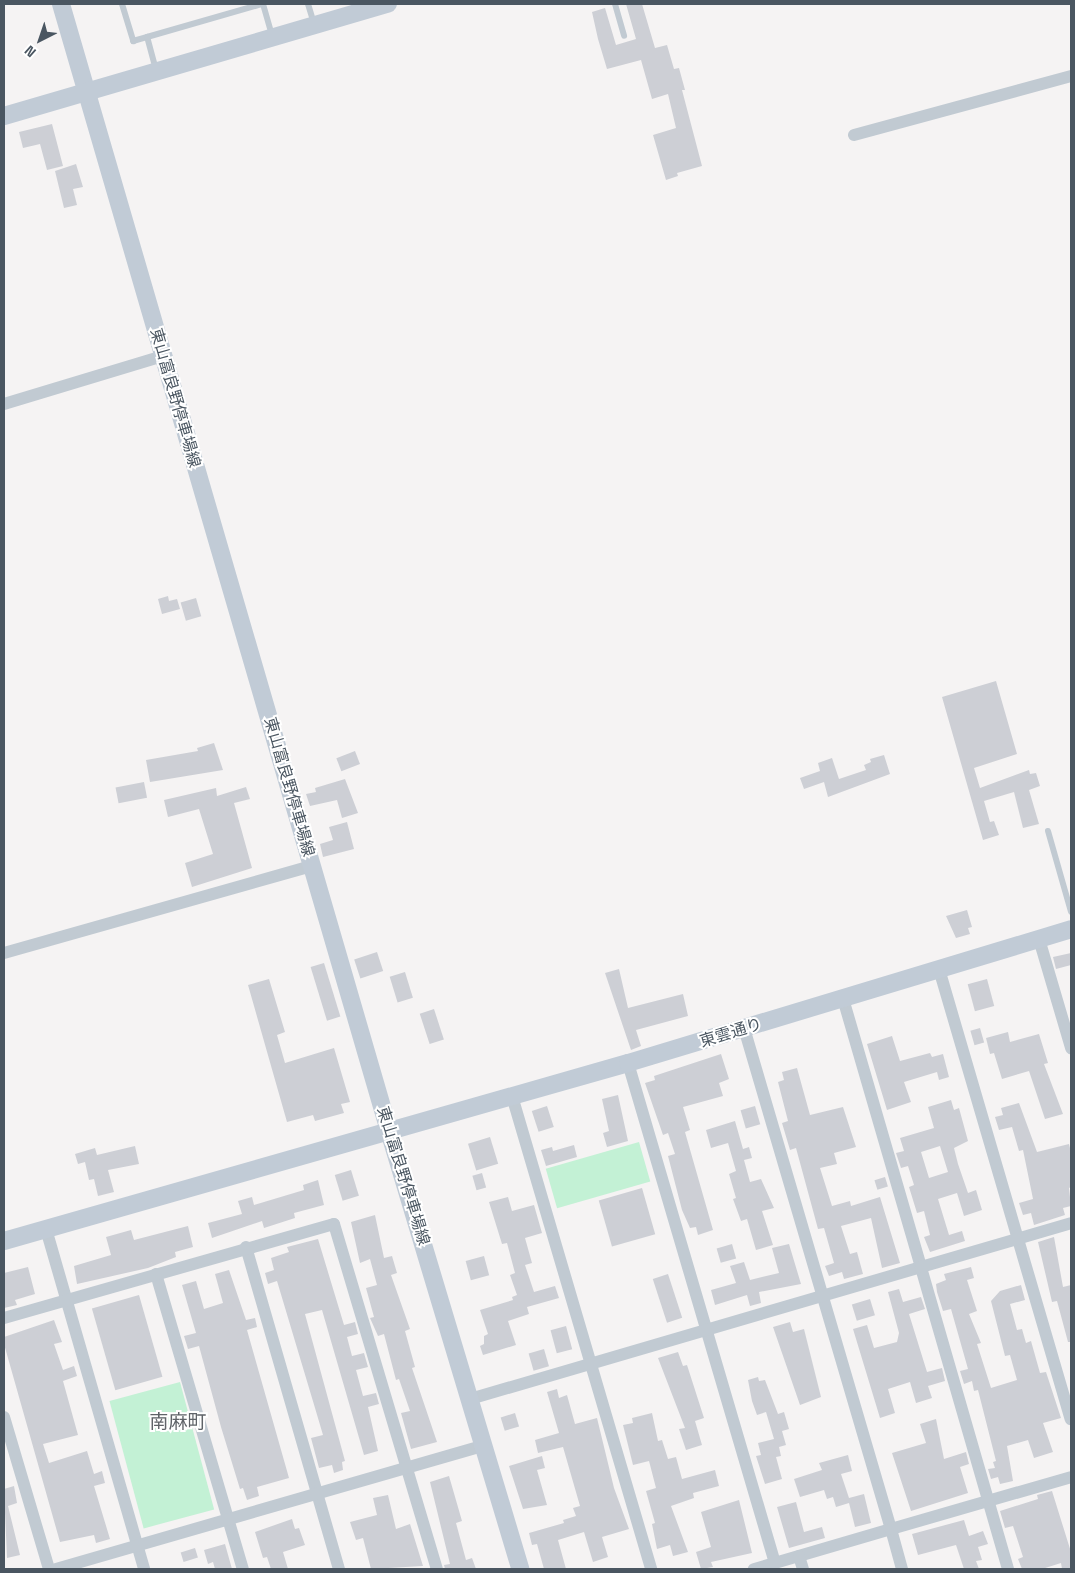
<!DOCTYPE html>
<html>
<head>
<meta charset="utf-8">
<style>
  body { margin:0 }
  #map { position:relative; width:1075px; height:1573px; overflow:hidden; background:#f5f3f3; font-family:"Space Grotesk","Noto Sans JP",sans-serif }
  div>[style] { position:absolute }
  .green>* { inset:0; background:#c3f1d5; transform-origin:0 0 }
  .building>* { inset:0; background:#cdcfd5; transform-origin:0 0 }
  .lane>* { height:6px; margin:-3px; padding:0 3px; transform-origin:3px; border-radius:3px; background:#c1cad2 }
  .street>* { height:12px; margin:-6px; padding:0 6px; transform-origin:6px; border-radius:6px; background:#c1cad2 }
  .secondary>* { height:18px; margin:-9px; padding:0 9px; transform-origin:9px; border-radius:9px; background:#c1cbd6 }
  span { translate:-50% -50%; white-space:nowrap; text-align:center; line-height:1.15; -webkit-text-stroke:4px #fff; paint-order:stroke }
  .street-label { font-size:16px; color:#4a5661 }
  .quarter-label { font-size:19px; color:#5f6368 }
  .frame { position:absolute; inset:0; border:5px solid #4a5661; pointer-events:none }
  .north { position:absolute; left:15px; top:15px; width:50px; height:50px; -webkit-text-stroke:4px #fff; paint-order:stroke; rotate:221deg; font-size:14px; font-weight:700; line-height:20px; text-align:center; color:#4a5661 }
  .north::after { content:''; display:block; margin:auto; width:18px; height:22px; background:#4a5661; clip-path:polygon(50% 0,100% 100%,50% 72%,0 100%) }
</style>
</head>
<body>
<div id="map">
  <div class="green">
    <div style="left:639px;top:1142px;width:41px;height:97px;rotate:74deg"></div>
    <div style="left:180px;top:1382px;width:132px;height:73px;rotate:75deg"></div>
  </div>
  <div class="building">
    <div style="clip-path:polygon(626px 4px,642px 4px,655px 48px,667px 45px,674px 69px,679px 68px,685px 90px,682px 90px,702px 166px,677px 173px,678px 176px,666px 180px,653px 135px,676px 128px,668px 94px,652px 99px,641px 60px,607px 69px,598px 39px,592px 12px,605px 8px,616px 45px,636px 39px)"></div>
    <div style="clip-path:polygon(52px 124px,63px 166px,47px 170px,40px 144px,23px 148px,19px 132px)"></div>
    <div style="clip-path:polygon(76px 164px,83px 187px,73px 189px,77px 205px,64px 208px,55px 171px)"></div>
    <div style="clip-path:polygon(168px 596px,169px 601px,177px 599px,180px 609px,162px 614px,158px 599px)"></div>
    <div style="left:196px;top:598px;width:19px;height:16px;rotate:74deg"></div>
    <div style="clip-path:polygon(996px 681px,1017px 754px,974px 768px,980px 788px,1029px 770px,1030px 774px,1036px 773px,1040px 786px,1029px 790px,1039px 824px,1023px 828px,1014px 792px,984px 801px,990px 822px,994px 821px,999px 835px,983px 840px,942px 697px)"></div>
    <div style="clip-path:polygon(214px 743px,223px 770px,150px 782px,146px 760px,198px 751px,197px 748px)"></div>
    <div style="left:355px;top:751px;width:14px;height:20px;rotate:69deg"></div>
    <div style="clip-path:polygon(884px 755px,890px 774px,828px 797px,824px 782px,804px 789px,800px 778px,820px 771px,818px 763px,832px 758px,839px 779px,866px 770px,864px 765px,871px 762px,870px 759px)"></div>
    <div style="clip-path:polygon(345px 779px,358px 813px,342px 818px,337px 800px,310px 806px,306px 794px,316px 792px,315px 788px)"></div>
    <div style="left:144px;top:782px;width:16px;height:29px;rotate:79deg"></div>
    <div style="clip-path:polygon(246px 787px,250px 799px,234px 803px,252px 868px,192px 887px,185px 863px,213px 854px,199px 809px,168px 817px,164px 800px,216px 788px,217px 796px)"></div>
    <div style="clip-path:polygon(347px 822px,354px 849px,323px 857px,320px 844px,333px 840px,329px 827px)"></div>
    <div style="clip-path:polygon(967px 910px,972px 927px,968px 928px,970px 934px,956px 938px,946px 916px)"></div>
    <div style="left:377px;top:952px;width:20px;height:24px;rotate:72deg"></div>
    <div style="clip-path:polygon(1071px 953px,1071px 965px,1056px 969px,1053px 957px)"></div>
    <div style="left:324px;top:963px;width:56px;height:14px;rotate:73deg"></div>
    <div style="clip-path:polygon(619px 969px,628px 1008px,683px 994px,688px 1016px,636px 1030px,641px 1046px,631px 1050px,605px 973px)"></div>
    <div style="left:405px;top:972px;width:27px;height:16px;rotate:73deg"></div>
    <div style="clip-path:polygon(269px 979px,285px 1032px,277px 1035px,285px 1063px,334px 1048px,350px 1102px,341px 1104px,344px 1113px,315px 1121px,313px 1115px,287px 1122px,248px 985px)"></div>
    <div style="left:987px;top:979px;width:28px;height:20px;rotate:75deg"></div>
    <div style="left:434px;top:1009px;width:32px;height:15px;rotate:72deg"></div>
    <div style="left:980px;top:1028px;width:15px;height:10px;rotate:74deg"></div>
    <div style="clip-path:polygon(1008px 1032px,1010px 1042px,1039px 1034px,1048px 1063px,1044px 1064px,1063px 1114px,1045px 1119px,1029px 1071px,1002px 1079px,994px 1053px,990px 1054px,986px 1038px)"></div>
    <div style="clip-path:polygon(892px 1036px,900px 1061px,930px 1053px,932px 1057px,943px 1054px,949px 1077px,939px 1080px,937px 1072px,904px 1082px,911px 1102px,887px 1110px,867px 1044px)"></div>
    <div style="clip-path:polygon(721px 1054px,729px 1079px,719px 1083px,723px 1096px,683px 1107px,690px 1130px,685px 1132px,713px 1230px,698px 1235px,696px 1227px,690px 1228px,682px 1210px,668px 1156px,675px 1154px,668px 1133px,663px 1135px,645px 1083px,655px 1080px,654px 1076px)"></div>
    <div style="clip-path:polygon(797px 1068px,810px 1115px,843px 1107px,856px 1147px,834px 1153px,837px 1164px,820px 1168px,832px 1206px,850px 1201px,851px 1206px,880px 1197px,900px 1263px,882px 1268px,871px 1218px,841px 1226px,850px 1254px,857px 1252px,863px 1274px,844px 1279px,842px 1272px,829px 1276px,825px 1266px,834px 1263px,824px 1228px,818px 1229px,796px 1148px,790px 1150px,782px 1123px,788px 1121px,778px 1082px,784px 1080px,782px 1072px)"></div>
    <div style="clip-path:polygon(618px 1095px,628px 1141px,607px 1147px,603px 1133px,609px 1131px,602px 1099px)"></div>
    <div style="clip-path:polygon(evenodd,951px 1100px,954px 1110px,959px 1108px,968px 1141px,954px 1148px,958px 1164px,968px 1193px,976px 1190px,982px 1210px,964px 1216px,957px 1193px,938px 1199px,949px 1235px,962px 1231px,965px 1241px,930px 1252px,924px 1237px,930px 1235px,924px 1211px,917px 1213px,909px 1187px,914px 1185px,908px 1166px,901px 1168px,896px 1153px,904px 1151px,900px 1138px,934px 1128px,928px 1107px,951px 1100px,940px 1146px,948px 1172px,929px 1178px,921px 1152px,940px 1146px)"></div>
    <div style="clip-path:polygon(1019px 1103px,1037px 1152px,1069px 1144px,1071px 1152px,1071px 1187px,1069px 1188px,1071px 1206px,1063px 1208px,1065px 1215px,1034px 1225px,1031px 1213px,1023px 1215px,1019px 1203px,1033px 1199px,1023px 1150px,1019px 1151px,1012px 1127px,999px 1130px,995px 1117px,1003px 1115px,1001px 1108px)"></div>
    <div style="left:547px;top:1106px;width:22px;height:16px;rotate:72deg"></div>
    <div style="left:755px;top:1106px;width:19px;height:15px;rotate:74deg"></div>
    <div style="clip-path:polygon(735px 1121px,743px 1149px,749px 1147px,752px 1158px,744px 1160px,750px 1182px,761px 1179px,774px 1208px,762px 1211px,773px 1245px,756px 1250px,747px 1219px,741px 1221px,733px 1199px,736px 1198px,729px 1174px,736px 1171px,728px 1143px,711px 1148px,706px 1130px)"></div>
    <div style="left:490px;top:1137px;width:28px;height:23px;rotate:73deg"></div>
    <div style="clip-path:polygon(574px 1145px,577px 1157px,546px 1166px,541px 1150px,552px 1147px,553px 1151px)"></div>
    <div style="clip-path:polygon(135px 1146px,139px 1164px,108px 1170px,114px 1192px,98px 1196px,94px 1179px,89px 1180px,85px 1162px,78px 1164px,75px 1154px,95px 1148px,97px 1155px)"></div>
    <div style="left:351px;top:1170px;width:27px;height:17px;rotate:73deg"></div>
    <div style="left:482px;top:1173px;width:15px;height:10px;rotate:74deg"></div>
    <div style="left:885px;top:1177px;width:10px;height:11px;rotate:73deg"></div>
    <div style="clip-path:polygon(318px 1180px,324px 1205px,294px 1213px,295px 1218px,264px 1228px,262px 1221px,212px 1238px,208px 1223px,242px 1214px,238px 1201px,252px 1197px,254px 1205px,304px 1190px,303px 1185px)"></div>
    <div style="left:642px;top:1188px;width:48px;height:45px;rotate:74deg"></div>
    <div style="clip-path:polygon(508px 1197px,512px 1211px,534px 1205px,542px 1233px,525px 1238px,532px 1263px,525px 1265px,534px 1292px,555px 1286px,559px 1298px,527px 1307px,529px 1314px,508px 1321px,516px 1345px,483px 1355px,480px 1346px,484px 1344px,484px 1336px,488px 1334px,480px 1310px,513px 1300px,512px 1297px,517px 1295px,510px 1275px,515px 1273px,507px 1243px,502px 1244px,489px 1202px)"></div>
    <div style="clip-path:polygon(375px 1215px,384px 1258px,392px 1256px,397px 1273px,391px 1275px,410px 1329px,405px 1331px,415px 1367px,412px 1368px,437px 1442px,411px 1449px,401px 1413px,410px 1411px,399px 1379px,396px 1380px,384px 1334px,378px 1336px,370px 1318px,374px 1317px,366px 1288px,377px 1285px,370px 1259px,360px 1263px,351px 1222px)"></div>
    <div style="clip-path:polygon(188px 1226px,193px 1247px,175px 1252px,176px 1257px,148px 1268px,77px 1284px,74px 1266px,111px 1255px,106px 1237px,131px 1230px,134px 1240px)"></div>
    <div style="clip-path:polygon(1054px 1237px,1063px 1287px,1071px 1285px,1071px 1342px,1068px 1342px,1057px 1301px,1052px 1302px,1038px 1242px)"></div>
    <div style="clip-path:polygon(318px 1239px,344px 1325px,355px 1322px,358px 1334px,347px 1337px,352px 1356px,364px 1353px,368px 1367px,356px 1370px,363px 1396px,376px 1393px,379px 1404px,368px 1407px,378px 1451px,364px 1455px,322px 1310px,305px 1314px,345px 1461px,342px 1462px,343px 1470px,334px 1473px,332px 1465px,319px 1468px,311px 1438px,323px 1435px,315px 1408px,277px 1281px,268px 1284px,265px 1273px,274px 1270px,271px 1258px,289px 1252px,287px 1247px)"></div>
    <div style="left:732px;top:1244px;width:15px;height:16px;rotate:74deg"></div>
    <div style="clip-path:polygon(789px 1244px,801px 1284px,759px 1292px,761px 1303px,750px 1306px,747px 1295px,715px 1305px,711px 1290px,736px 1283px,730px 1266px,744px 1262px,750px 1280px,779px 1273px,772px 1248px)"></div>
    <div style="left:484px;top:1256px;width:20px;height:19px;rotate:75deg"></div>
    <div style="clip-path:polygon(28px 1267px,35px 1294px,15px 1300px,17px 1305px,4px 1308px,4px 1273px)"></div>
    <div style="clip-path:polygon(971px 1267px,974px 1278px,967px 1280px,977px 1311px,969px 1314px,981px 1343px,977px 1344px,991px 1388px,1017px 1380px,1010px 1355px,1005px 1356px,991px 1301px,1000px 1291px,1021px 1285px,1025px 1300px,1010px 1304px,1017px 1330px,1022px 1329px,1026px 1343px,1031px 1341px,1040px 1373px,1046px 1372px,1061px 1418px,1043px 1423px,1053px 1452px,1034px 1458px,1028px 1440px,1007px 1446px,1013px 1481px,1000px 1484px,998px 1477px,991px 1479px,988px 1469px,995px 1468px,993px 1462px,996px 1461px,978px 1390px,974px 1391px,972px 1381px,964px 1384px,960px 1371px,968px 1369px,951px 1309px,943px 1311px,937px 1292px,936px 1284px,946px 1280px,944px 1274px)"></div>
    <div style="clip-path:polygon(229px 1270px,246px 1320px,255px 1318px,257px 1327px,247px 1330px,289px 1478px,257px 1487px,259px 1496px,247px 1500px,243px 1488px,240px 1489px,221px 1427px,199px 1346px,188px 1349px,184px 1336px,196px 1333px,182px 1285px,196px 1281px,204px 1309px,223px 1303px,215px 1274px)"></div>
    <div style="left:668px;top:1274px;width:46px;height:16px;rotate:72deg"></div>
    <div style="clip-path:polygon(899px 1289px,903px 1302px,921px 1297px,925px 1309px,909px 1314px,927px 1372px,942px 1368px,945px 1381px,928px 1386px,932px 1398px,916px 1403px,910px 1382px,888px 1389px,895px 1413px,880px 1418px,853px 1329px,867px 1325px,874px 1348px,897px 1342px,899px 1333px,888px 1292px)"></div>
    <div style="left:139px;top:1295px;width:85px;height:49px;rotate:74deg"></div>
    <div style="left:870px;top:1299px;width:17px;height:19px;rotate:73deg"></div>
    <div style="clip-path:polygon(54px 1320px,62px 1342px,54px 1344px,63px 1370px,74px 1366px,77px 1376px,63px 1381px,78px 1435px,43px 1444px,49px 1463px,87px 1451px,94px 1474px,102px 1471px,105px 1483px,94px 1486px,110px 1539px,96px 1543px,94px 1535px,60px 1542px,4px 1344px,4px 1337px)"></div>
    <div style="clip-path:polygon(790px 1322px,793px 1332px,804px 1329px,821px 1397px,800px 1405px,773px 1327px)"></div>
    <div style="left:566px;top:1326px;width:24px;height:16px;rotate:75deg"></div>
    <div style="left:544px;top:1349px;width:18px;height:16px;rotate:74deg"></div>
    <div style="clip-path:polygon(678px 1352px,683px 1366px,687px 1365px,704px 1418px,695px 1421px,702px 1445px,686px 1450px,679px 1429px,685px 1428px,658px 1358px)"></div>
    <div style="clip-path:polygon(758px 1377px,759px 1381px,765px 1380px,778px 1414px,784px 1412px,789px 1429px,782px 1431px,786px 1445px,779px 1447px,781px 1456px,776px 1457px,782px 1479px,765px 1484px,756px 1456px,761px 1455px,758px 1443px,774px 1439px,766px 1412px,757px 1415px,752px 1401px,748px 1380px)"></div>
    <div style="clip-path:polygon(557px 1389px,559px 1398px,567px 1395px,575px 1424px,597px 1418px,614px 1488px,629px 1529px,602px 1537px,608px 1557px,593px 1562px,584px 1532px,558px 1540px,566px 1569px,544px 1569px,537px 1544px,532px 1545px,529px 1533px,564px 1523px,563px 1520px,576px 1516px,573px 1508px,580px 1506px,563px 1447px,538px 1453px,535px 1440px,559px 1433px,547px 1392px)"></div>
    <div style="left:515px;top:1413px;width:14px;height:15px;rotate:73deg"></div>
    <div style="clip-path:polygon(652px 1413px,658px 1441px,662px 1440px,668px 1459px,676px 1457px,682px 1479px,715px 1470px,719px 1486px,693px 1493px,694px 1498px,671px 1506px,688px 1552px,673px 1556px,670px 1545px,657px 1549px,652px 1524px,655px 1523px,646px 1491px,656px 1488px,649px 1461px,633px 1465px,623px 1425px,633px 1423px,632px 1418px)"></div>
    <div style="clip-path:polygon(936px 1419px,944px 1459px,966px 1452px,969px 1464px,960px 1467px,968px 1493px,911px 1511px,892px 1453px,926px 1443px,920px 1424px)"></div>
    <div style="clip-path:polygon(848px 1455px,852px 1471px,841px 1474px,849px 1498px,864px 1494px,871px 1523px,855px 1527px,849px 1503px,836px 1507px,833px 1497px,827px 1499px,824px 1490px,800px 1497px,794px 1479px,822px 1470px,819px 1463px)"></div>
    <div style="clip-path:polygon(542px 1456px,545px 1468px,537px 1470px,547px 1505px,523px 1509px,509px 1466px)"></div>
    <div style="clip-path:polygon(449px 1476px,462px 1521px,456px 1523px,466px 1560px,472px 1558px,476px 1569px,445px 1569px,444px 1565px,450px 1564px,430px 1482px)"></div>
    <div style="clip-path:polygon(14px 1486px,17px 1503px,8px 1506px,20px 1555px,7px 1558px,4px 1489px)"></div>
    <div style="clip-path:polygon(1052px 1491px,1071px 1552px,1071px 1569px,1062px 1569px,1061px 1563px,1042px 1569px,1022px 1569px,1018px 1559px,1023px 1557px,1013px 1526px,1005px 1528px,1000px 1511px,1038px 1499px,1037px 1495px)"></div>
    <div style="clip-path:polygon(388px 1495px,396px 1529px,410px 1524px,423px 1566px,371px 1569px,363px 1538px,356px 1540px,350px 1522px,377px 1515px,373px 1498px)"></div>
    <div style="clip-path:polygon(739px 1500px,752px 1553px,711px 1562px,713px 1567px,701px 1569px,696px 1552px,711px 1547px,701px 1512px)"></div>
    <div style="clip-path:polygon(796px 1502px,804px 1532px,822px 1527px,825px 1538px,789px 1548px,777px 1507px)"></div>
    <div style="clip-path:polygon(292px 1519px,295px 1529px,299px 1528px,305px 1545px,283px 1552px,288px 1569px,271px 1569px,267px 1557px,263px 1558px,255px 1532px)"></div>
    <div style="clip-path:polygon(964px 1520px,969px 1536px,983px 1531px,988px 1544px,978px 1547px,982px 1560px,976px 1561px,979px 1569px,964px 1569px,956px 1545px,918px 1555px,912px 1534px)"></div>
    <div style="clip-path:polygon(225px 1544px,232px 1569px,215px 1569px,213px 1562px,208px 1564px,204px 1550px)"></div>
    <div style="left:195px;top:1548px;width:10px;height:15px;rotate:73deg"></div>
  </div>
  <div class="lane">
    <div style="left:122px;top:4px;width:39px;rotate:73deg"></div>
    <div style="left:133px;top:41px;width:15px;rotate:-16deg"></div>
    <div style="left:263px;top:4px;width:33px;rotate:74deg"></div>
    <div style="left:308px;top:4px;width:21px;rotate:73deg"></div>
    <div style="left:615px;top:4px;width:33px;rotate:74deg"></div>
    <div style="left:156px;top:70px;width:34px;rotate:-105deg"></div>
    <div style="left:147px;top:37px;width:120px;rotate:-16deg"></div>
    <div style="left:1048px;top:831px;width:84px;rotate:74.1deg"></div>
  </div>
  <div class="street">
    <div style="left:854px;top:135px;width:225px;rotate:-15.2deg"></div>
    <div style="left:4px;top:404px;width:166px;rotate:-16.8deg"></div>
    <div style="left:1039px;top:939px;width:114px;rotate:73.6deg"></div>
    <div style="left:4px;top:953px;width:320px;rotate:-15.8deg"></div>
    <div style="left:939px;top:969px;width:469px;rotate:73.7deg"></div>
    <div style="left:744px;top:1028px;width:522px;rotate:73.65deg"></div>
    <div style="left:891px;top:1529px;width:143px;rotate:163.7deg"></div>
    <div style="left:628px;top:1063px;width:521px;rotate:73.62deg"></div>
    <div style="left:512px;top:1096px;width:493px;rotate:73.6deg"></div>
    <div style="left:46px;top:1229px;width:354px;rotate:73.9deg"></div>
    <div style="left:246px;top:1247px;width:335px;rotate:73.9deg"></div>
    <div style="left:156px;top:1274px;width:308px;rotate:73.6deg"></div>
    <div style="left:4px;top:1318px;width:343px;rotate:-15.9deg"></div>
    <div style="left:334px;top:1224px;width:360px;rotate:73.4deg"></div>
    <div style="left:470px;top:1399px;width:470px;rotate:-16.3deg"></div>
    <div style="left:921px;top:1267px;width:279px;rotate:-106.2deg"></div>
    <div style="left:4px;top:1417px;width:159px;rotate:73.5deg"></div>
    <div style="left:799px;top:1556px;width:14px;rotate:73deg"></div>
    <div style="left:56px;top:1569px;width:444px;rotate:-16.1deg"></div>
    <div style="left:902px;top:1569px;width:41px;rotate:-105.4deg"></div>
    <div style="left:891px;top:1529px;width:187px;rotate:-16.1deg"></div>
    <div style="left:1008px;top:1569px;width:314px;rotate:-106.1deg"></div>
    <div style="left:921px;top:1267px;width:156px;rotate:-16.3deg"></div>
  </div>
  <div class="secondary">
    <div style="left:61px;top:4px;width:1174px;rotate:73.77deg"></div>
    <div style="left:389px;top:1131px;width:457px;rotate:73.3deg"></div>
    <div style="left:4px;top:116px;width:400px;rotate:-16.3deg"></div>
    <div style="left:4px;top:1241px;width:649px;rotate:-15.92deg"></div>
    <div style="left:628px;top:1063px;width:463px;rotate:-16.8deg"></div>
  </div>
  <div class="street-label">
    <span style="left:175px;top:398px;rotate:74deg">東山富良野停車場線</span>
    <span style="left:289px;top:787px;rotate:74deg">東山富良野停車場線</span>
    <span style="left:731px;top:1033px;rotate:-17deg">東雲通り</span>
    <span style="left:403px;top:1176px;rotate:73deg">東山富良野停車場線</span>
  </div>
  <div class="quarter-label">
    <span style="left:178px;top:1422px">南麻町</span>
  </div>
  <div class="frame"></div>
  <div class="north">N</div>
</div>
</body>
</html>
